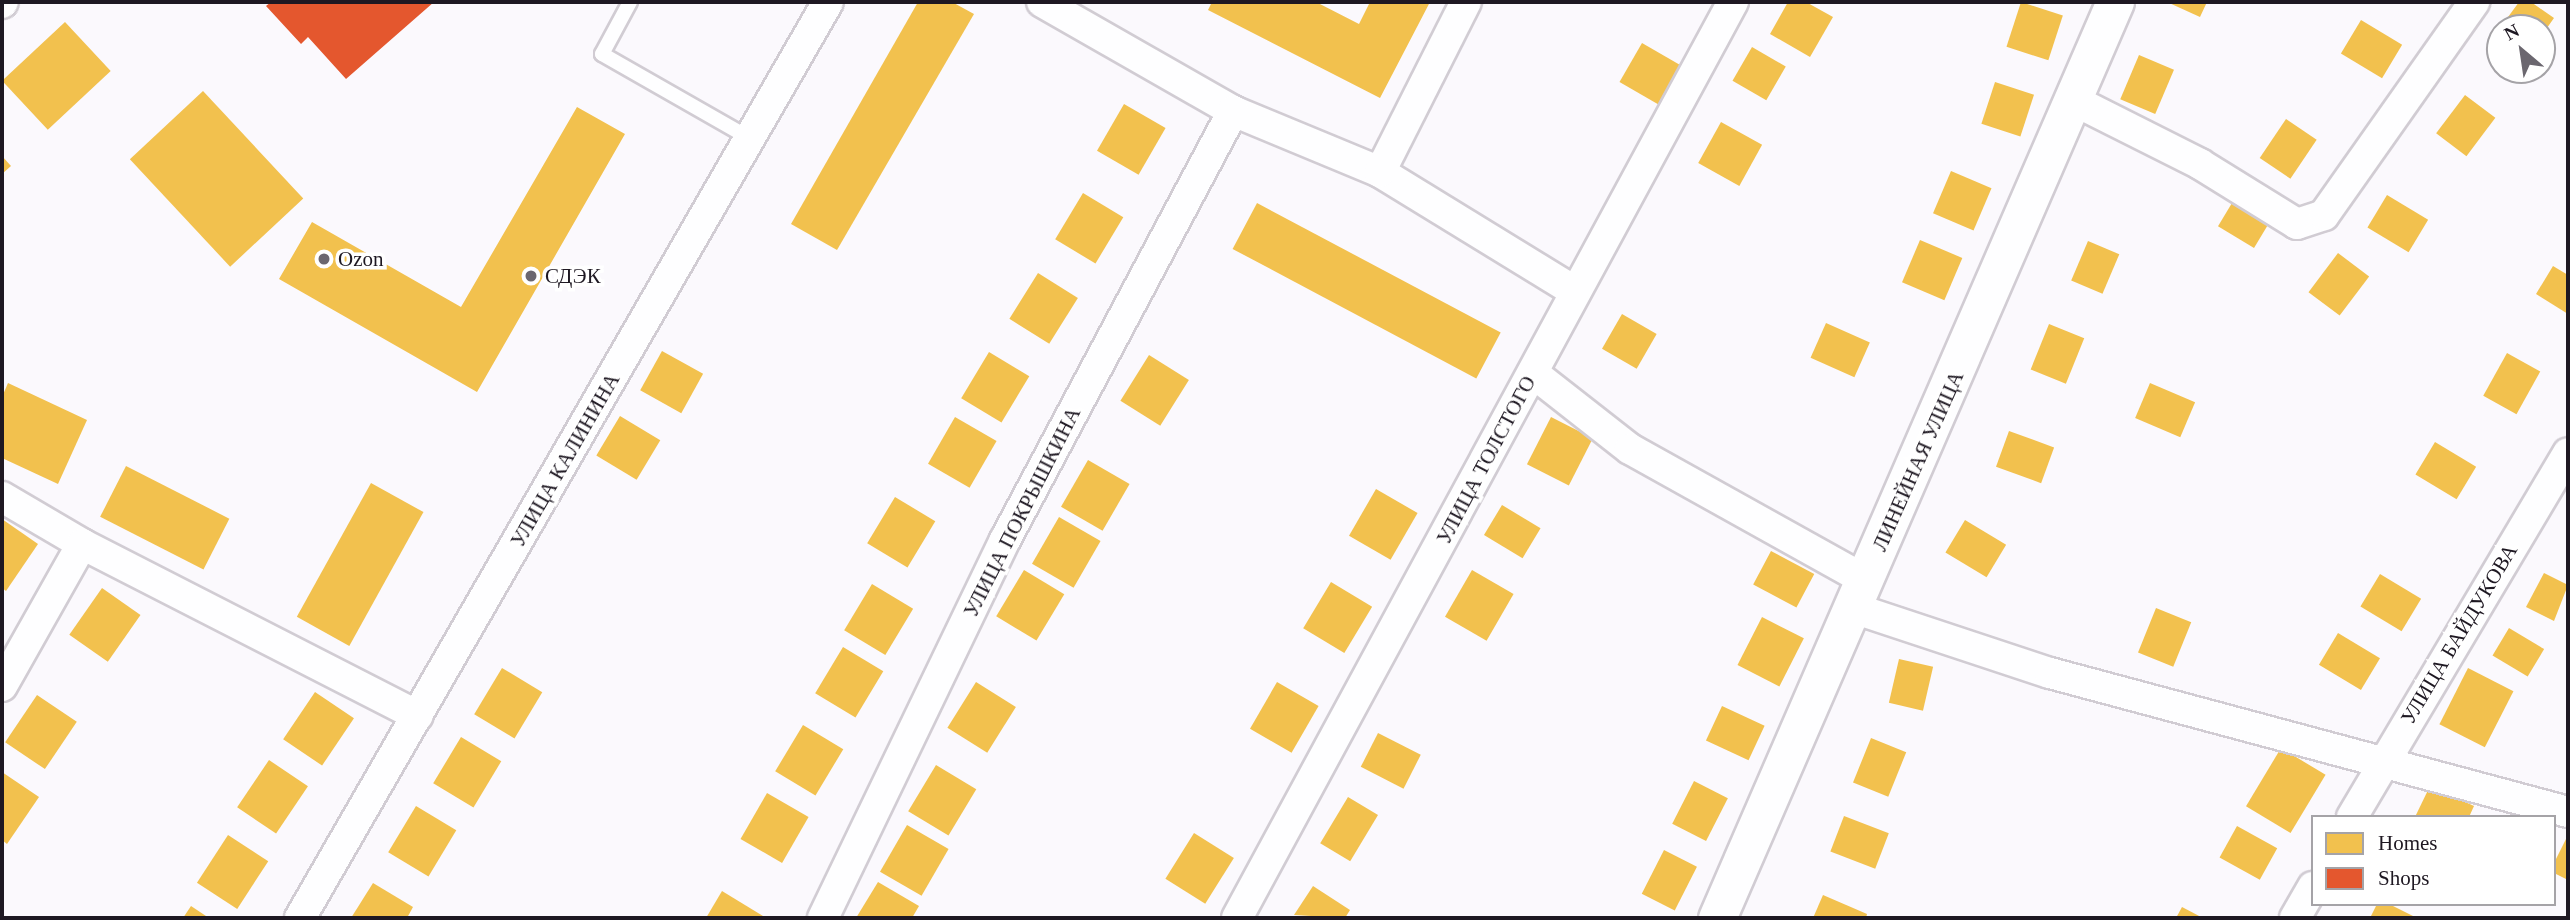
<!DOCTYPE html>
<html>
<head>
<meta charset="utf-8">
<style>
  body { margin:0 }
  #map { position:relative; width:2570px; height:920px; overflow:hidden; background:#fbf9fd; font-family:"Times New Roman",serif }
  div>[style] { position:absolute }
  .homes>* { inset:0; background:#f2c14e; transform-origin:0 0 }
  .shops>* { inset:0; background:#e4572e }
  .roads { filter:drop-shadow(2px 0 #d1ccd3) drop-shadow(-2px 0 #d1ccd3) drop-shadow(0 2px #d1ccd3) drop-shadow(0 -2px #d1ccd3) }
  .service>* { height:14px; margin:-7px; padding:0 7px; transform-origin:7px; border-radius:7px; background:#fefeff }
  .minor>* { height:30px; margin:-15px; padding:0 15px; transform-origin:15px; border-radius:15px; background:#fefeff }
  .tertiary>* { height:37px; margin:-18.5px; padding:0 18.5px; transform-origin:18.5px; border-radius:18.5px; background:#fefeff }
  .dots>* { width:19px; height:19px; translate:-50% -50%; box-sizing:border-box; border:4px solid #fff; border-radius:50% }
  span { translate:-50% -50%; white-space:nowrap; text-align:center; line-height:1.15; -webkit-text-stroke:7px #fff; paint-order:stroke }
  .poi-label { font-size:21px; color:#1e1822 }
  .left { translate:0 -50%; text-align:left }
  .street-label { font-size:21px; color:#1e1822 }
  .frame { position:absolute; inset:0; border:4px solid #1e1822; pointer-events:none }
  .legend { position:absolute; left:2311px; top:815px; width:245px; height:91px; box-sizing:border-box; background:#fff; border:2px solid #a5a3a7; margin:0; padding:9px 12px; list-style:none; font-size:21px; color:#1e1822 }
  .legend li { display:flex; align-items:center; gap:14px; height:35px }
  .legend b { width:35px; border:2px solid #a5a3a7 }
  .north { position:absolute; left:2486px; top:14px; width:70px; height:70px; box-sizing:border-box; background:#fff; border:2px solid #a5a3a7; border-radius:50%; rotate:331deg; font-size:19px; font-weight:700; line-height:28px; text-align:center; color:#1e1822 }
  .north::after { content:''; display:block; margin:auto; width:24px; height:32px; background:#6b676f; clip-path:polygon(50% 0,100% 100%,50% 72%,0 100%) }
</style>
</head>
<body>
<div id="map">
  <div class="homes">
    <div style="clip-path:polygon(918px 2px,952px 2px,974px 14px,837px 250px,791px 224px)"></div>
    <div style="clip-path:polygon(1212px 2px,1316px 2px,1359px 24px,1370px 2px,1430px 2px,1380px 98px,1208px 10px)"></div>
    <div style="clip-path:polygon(1788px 2px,1806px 2px,1833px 17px,1810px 57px,1770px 34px)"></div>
    <div style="left:2021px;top:2px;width:44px;height:47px;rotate:18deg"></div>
    <div style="clip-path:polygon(2167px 2px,2207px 2px,2200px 17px)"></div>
    <div style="clip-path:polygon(2519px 2px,2531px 2px,2554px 18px,2542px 35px,2542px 28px,2500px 28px)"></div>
    <div style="left:2361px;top:20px;width:48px;height:39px;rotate:31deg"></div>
    <div style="left:65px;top:22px;width:67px;height:86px;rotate:47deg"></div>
    <div style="left:1642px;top:43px;width:46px;height:45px;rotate:30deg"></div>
    <div style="left:1752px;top:47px;width:39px;height:39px;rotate:30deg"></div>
    <div style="left:2139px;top:55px;width:38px;height:48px;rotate:23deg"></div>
    <div style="left:1995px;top:82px;width:41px;height:44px;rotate:18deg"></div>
    <div style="left:203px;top:91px;width:147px;height:100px;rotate:47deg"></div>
    <div style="left:2465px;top:95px;width:38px;height:48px;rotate:37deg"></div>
    <div style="left:1124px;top:104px;width:48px;height:54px;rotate:30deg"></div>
    <div style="clip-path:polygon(577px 107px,625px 134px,477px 392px,279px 279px,312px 222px,461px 307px)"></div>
    <div style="left:2286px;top:119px;width:37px;height:47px;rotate:34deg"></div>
    <div style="left:1721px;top:122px;width:47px;height:47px;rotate:29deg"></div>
    <div style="clip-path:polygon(2px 156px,11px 166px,2px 174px)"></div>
    <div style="left:1951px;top:171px;width:44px;height:46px;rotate:23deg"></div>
    <div style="left:1083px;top:193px;width:47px;height:54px;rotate:31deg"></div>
    <div style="left:2387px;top:195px;width:48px;height:38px;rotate:31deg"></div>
    <div style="left:2235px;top:198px;width:42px;height:33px;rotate:31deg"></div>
    <div style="left:1257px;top:203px;width:276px;height:52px;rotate:28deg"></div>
    <div style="left:1920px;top:240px;width:46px;height:46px;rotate:23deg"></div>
    <div style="left:2088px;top:241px;width:34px;height:43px;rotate:23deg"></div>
    <div style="left:2338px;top:253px;width:39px;height:49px;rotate:37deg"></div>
    <div style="clip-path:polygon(2553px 266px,2568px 275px,2568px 314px,2536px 294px)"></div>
    <div style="left:1038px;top:273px;width:47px;height:54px;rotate:32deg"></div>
    <div style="left:1622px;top:314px;width:40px;height:40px;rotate:30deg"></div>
    <div style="left:1826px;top:323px;width:48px;height:38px;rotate:24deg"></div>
    <div style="left:2049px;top:324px;width:38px;height:49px;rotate:22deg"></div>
    <div style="left:662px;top:351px;width:47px;height:45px;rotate:29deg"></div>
    <div style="left:989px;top:352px;width:47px;height:54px;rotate:31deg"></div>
    <div style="left:2507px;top:353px;width:38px;height:49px;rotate:29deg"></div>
    <div style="left:1149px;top:355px;width:47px;height:54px;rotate:32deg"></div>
    <div style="clip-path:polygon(8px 383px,87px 420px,58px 484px,2px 458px,2px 397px)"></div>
    <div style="left:2150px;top:383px;width:49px;height:38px;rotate:23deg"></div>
    <div style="left:620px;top:416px;width:47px;height:46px;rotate:31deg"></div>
    <div style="left:955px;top:417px;width:48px;height:54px;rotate:30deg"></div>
    <div style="left:1551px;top:417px;width:47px;height:53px;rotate:27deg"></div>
    <div style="left:2009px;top:431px;width:48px;height:38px;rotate:20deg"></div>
    <div style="left:2435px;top:442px;width:48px;height:38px;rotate:31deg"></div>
    <div style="left:1088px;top:460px;width:48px;height:54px;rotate:30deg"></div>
    <div style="left:126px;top:466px;width:116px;height:57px;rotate:27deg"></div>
    <div style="left:371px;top:483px;width:60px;height:153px;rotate:29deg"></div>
    <div style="left:1376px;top:489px;width:48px;height:54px;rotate:30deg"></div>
    <div style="left:895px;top:497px;width:47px;height:54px;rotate:31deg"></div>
    <div style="left:1502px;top:505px;width:45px;height:35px;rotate:31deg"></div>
    <div style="left:1059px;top:517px;width:48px;height:54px;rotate:30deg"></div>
    <div style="clip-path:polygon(2px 519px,38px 544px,6px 591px,2px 588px)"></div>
    <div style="left:1965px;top:520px;width:48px;height:38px;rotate:31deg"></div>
    <div style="left:1771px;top:551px;width:49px;height:38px;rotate:28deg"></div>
    <div style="left:1024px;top:570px;width:47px;height:54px;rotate:31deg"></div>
    <div style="left:1472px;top:570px;width:48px;height:54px;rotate:30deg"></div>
    <div style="clip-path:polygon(2544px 573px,2568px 585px,2554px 621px,2526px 607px)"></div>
    <div style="left:2380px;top:574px;width:48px;height:38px;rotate:31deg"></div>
    <div style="left:1331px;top:582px;width:48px;height:54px;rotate:31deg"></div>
    <div style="left:872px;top:584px;width:48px;height:54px;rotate:31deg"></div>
    <div style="left:102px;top:588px;width:47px;height:57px;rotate:35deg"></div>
    <div style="left:2156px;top:608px;width:38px;height:48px;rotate:22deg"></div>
    <div style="left:1762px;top:617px;width:47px;height:54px;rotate:27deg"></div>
    <div style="left:2509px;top:628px;width:41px;height:32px;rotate:31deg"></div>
    <div style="left:2338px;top:633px;width:49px;height:37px;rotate:31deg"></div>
    <div style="left:843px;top:647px;width:47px;height:54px;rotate:31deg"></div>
    <div style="left:1899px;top:659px;width:35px;height:45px;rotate:13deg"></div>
    <div style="left:502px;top:668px;width:47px;height:54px;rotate:31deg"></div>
    <div style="left:2468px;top:668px;width:51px;height:63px;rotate:27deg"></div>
    <div style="left:976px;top:682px;width:47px;height:54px;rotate:32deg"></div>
    <div style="left:1277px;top:682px;width:48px;height:54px;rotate:30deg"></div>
    <div style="left:315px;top:692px;width:47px;height:57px;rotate:34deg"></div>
    <div style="left:37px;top:695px;width:48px;height:57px;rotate:34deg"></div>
    <div style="left:1722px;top:706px;width:47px;height:38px;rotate:25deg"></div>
    <div style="left:803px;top:725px;width:47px;height:54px;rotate:31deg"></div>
    <div style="left:1378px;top:733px;width:48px;height:38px;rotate:27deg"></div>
    <div style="left:461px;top:737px;width:47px;height:54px;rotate:31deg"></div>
    <div style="left:1871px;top:738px;width:38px;height:48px;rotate:22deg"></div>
    <div style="left:2281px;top:748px;width:52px;height:68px;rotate:31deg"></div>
    <div style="left:269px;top:760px;width:47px;height:57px;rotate:34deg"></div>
    <div style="left:936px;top:765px;width:47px;height:54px;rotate:31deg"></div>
    <div style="clip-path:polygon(2px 772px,39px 797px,7px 844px,2px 840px)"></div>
    <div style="left:1694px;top:781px;width:38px;height:48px;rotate:27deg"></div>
    <div style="clip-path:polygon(2430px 786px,2474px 806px,2469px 817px,2415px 817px)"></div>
    <div style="left:767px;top:793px;width:48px;height:53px;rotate:30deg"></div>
    <div style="left:1348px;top:797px;width:35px;height:54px;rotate:31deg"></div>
    <div style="left:416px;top:806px;width:47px;height:54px;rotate:31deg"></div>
    <div style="left:1844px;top:816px;width:48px;height:38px;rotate:21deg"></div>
    <div style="left:907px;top:825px;width:48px;height:54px;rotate:30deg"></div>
    <div style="left:2237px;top:826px;width:46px;height:36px;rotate:29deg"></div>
    <div style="left:1194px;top:833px;width:47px;height:54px;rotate:32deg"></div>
    <div style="left:228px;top:835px;width:48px;height:57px;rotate:33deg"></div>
    <div style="clip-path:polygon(2568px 835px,2568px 880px,2554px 873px,2554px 863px)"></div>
    <div style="left:1664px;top:850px;width:37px;height:49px;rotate:27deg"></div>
    <div style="clip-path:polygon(878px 882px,919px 906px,912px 918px,856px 918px)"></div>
    <div style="clip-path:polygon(373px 883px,413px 907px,407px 918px,351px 918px)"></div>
    <div style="clip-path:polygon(1313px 886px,1350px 910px,1345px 918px,1294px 915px)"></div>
    <div style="clip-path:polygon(722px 891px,763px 916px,761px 918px,706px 918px)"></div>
    <div style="clip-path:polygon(1823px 895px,1867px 914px,1866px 918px,1813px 918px)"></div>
    <div style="clip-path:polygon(2377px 904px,2389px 904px,2417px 918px,2370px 918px)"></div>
    <div style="clip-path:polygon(191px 906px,209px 918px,183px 918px)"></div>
    <div style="clip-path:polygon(2182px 907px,2203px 918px,2176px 918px)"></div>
  </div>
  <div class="shops">
    <div style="clip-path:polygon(271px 2px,434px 2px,346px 79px,308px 37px,301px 44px,266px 6px)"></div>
  </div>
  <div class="roads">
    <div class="service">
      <div style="left:630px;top:2px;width:59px;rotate:118.3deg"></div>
      <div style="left:602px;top:54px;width:169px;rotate:29.7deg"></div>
    </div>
    <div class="minor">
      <div style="left:1042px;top:2px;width:220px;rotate:29.7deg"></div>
      <div style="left:1233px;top:111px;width:159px;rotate:22.5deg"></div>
      <div style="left:1380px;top:172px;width:228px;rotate:31.5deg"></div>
      <div style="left:2px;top:3px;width:1px;rotate:-45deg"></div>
      <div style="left:2075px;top:101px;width:140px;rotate:26.7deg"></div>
      <div style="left:2200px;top:164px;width:114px;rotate:31.7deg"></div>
      <div style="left:2297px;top:224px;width:28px;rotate:-18deg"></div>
      <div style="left:2324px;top:215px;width:261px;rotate:-54.8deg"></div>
      <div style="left:1380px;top:172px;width:191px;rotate:-63.2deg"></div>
      <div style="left:1533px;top:373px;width:123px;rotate:38.1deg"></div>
      <div style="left:1630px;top:449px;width:269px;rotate:29.1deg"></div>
      <div style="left:2px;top:497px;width:93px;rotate:30.4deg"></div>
      <div style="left:82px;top:544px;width:377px;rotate:27.1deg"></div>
      <div style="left:1853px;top:608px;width:207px;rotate:18.3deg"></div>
      <div style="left:2050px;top:673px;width:536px;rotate:15.02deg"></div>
      <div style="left:2px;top:686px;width:163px;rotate:-60.6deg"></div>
      <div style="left:2352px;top:817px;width:423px;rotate:-59.3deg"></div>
      <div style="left:300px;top:918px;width:1057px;rotate:-60.04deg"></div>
      <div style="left:823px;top:918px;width:420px;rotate:-64.3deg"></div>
      <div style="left:1005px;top:540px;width:486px;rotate:-62deg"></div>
      <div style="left:1237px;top:918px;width:1042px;rotate:-61.57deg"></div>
      <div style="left:2295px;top:918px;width:36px;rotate:-60deg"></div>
    </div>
    <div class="tertiary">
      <div style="left:1717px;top:918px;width:999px;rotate:-66.52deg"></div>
    </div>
  </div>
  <div class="dots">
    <div style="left:324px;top:259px;background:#6b676f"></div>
    <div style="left:531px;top:276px;background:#6b676f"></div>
  </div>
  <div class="poi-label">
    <span class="left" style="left:338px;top:259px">Ozon</span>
    <span class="left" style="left:545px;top:276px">СДЭК</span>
  </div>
  <div class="street-label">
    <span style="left:565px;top:460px;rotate:-60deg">УЛИЦА КАЛИНИНА</span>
    <span style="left:1486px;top:460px;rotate:-62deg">УЛИЦА ТОЛСТОГО</span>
    <span style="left:1918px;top:461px;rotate:-66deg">ЛИНЕЙНАЯ УЛИЦА</span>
    <span style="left:1022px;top:512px;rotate:-63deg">УЛИЦА ПОКРЫШКИНА</span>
    <span style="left:2459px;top:634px;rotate:-59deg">УЛИЦА БАЙДУКОВА</span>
  </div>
  <div class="frame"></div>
  <ul class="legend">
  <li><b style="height:19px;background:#f2c14e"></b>Homes</li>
  <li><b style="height:19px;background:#e4572e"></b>Shops</li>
  </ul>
  <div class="north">N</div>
</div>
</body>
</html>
